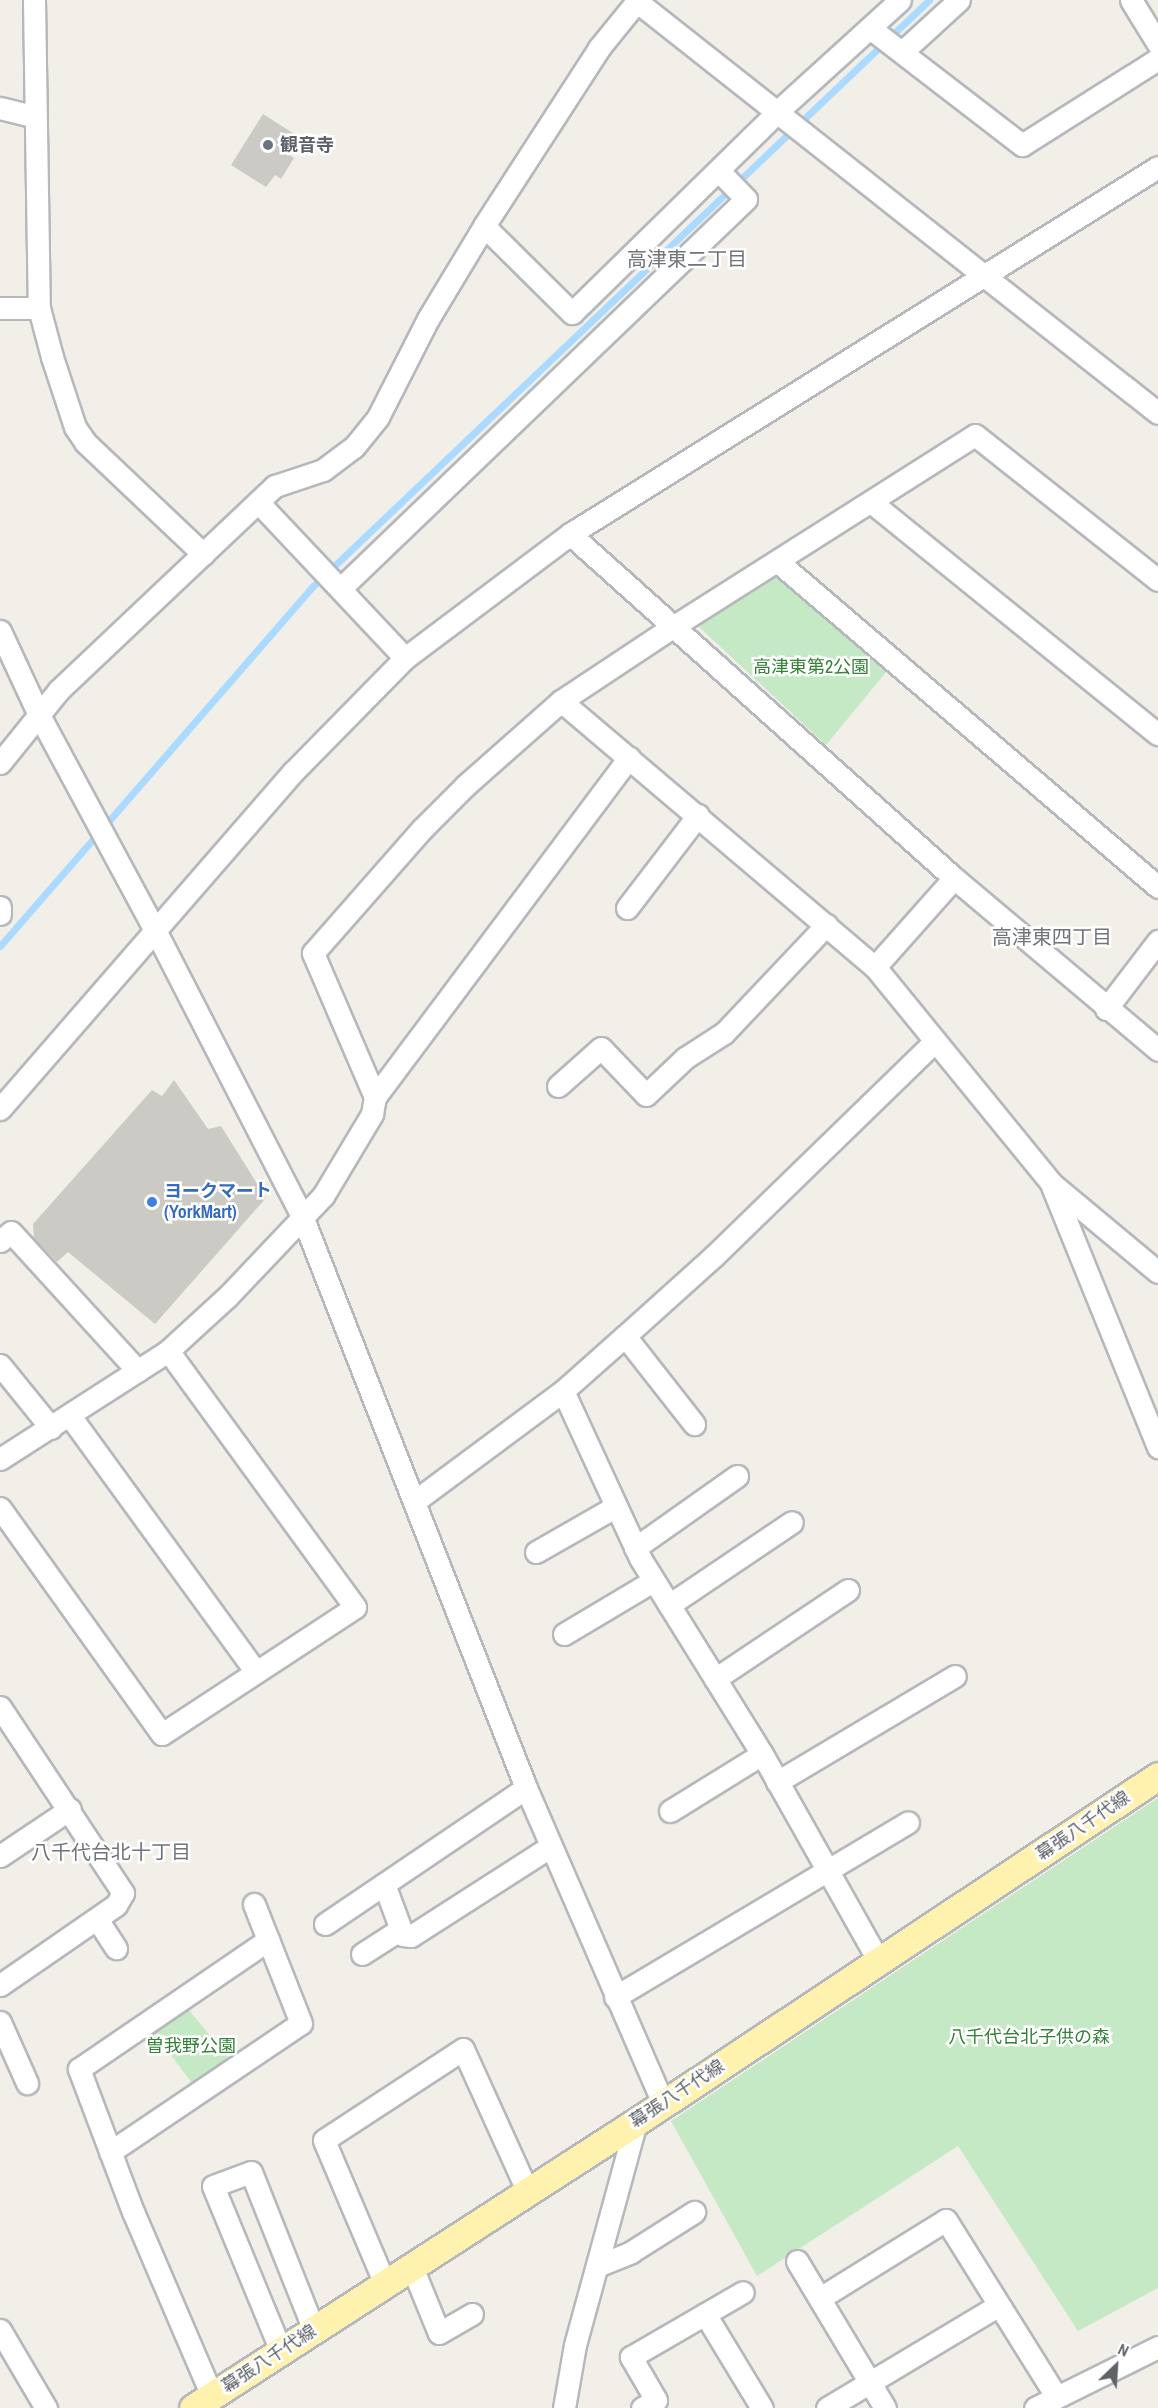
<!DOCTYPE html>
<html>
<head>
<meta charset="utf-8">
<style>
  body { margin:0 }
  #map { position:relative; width:1158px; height:2408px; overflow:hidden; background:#f1efe8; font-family:"Archivo Narrow","Noto Sans JP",sans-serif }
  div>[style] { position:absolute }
  .green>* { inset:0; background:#c5e8c5 }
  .stream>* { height:7px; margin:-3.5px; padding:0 3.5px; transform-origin:3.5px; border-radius:3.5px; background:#aadaff }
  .building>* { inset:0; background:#cccac5 }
  .roads { filter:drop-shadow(2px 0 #b5b8bc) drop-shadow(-2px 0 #b5b8bc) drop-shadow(0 2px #b5b8bc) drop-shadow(0 -2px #b5b8bc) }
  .minor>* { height:21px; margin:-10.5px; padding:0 10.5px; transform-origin:10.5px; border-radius:10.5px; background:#fff }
  .major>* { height:27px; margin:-13.5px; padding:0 13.5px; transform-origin:13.5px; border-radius:13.5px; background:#fff2af }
  .dots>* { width:16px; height:16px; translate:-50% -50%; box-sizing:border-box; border:3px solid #fff; border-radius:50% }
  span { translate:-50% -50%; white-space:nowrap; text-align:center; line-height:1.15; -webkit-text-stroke:5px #fff; paint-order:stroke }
  .worship-label { font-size:18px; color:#5b616d; font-weight:700 }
  .left { translate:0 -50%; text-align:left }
  .park-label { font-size:18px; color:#348238 }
  .shop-label { font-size:18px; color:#366cbe; font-weight:700 }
  .street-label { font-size:18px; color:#5f6368 }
  .neighbourhood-label { font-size:20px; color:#70757a }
  .north { position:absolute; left:1086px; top:2336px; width:60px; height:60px; -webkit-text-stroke:4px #fff; paint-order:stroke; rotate:25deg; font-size:16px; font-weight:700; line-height:24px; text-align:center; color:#5f6368 }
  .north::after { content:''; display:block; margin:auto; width:21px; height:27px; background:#5f6368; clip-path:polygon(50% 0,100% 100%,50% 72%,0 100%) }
</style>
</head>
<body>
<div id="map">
  <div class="green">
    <div style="clip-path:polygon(776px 575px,887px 671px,826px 745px,697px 625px)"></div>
    <div style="clip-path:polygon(1158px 1798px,1158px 2288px,1078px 2331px,958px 2146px,757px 2276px,671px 2121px)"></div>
    <div style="clip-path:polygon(184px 2004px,230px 2060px,195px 2087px,151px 2029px)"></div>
  </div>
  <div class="stream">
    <div style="left:0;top:946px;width:476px;rotate:-49deg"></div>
    <div style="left:312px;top:587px;width:852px;rotate:-43.57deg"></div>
  </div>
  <div class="building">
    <div style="clip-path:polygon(263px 114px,299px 137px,288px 154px,294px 158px,281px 179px,275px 175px,266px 187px,231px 165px)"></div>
    <div style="clip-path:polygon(174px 1080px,208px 1129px,221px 1126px,266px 1198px,155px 1324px,68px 1252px,57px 1262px,34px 1238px,33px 1224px,152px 1090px,162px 1096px)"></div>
  </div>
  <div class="roads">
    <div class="minor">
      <div style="left:34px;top:0;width:308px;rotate:89.1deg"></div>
      <div style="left:39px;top:308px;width:51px;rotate:75.1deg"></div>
      <div style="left:52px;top:357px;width:74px;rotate:71.8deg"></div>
      <div style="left:75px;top:427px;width:18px;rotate:56deg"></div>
      <div style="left:85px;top:442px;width:163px;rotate:43.5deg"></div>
      <div style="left:635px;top:0;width:666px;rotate:38.3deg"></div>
      <div style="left:1131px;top:0;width:52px;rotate:58.5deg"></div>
      <div style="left:870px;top:28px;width:192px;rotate:37.6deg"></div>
      <div style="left:1022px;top:145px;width:161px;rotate:-32.3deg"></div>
      <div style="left:902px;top:52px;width:77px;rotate:-42.4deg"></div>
      <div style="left:0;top:108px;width:34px;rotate:14deg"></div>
      <div style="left:484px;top:226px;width:124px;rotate:44.7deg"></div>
      <div style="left:572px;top:313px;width:287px;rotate:-44.4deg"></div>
      <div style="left:777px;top:112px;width:166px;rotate:-42.3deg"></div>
      <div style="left:0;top:308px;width:39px"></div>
      <div style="left:258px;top:502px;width:214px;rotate:46.7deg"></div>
      <div style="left:871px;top:502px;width:369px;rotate:39deg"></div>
      <div style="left:570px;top:534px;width:516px;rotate:41.86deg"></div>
      <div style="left:954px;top:878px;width:267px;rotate:40.1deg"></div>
      <div style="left:778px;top:562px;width:500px;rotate:40.54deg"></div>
      <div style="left:342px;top:587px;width:560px;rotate:-43.84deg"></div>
      <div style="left:746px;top:199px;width:40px;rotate:-134deg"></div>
      <div style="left:0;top:631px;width:93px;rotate:65.1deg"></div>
      <div style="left:39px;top:715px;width:244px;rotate:61.7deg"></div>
      <div style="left:155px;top:930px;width:322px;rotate:62.8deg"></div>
      <div style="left:302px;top:1216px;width:614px;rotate:68.61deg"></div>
      <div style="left:526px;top:1788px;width:344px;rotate:66.5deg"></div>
      <div style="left:561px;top:701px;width:412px;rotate:40.3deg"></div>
      <div style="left:875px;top:967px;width:279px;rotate:50.8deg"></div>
      <div style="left:1051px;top:1183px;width:139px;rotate:39.8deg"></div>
      <div style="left:0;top:763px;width:94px;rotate:-51.1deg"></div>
      <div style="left:59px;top:690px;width:297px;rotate:-43.4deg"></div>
      <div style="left:275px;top:486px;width:51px;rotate:-18.4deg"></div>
      <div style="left:323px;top:470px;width:39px;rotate:-37deg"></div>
      <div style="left:354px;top:447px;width:38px;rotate:-51deg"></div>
      <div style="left:378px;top:417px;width:110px;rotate:-63deg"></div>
      <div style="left:428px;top:319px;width:109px;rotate:-58.9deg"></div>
      <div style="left:484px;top:226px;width:212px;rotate:-57.1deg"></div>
      <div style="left:599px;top:48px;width:62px;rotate:-50.9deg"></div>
      <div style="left:0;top:907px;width:7px;rotate:90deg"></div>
      <div style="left:627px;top:908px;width:117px;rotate:-52.6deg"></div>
      <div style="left:875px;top:967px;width:119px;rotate:-48.4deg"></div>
      <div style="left:1106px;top:1009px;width:86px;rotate:-52.6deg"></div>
      <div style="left:558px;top:1086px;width:57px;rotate:-41.5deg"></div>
      <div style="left:601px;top:1048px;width:65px;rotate:46.2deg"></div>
      <div style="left:646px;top:1095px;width:54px;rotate:-43.5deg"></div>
      <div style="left:685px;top:1058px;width:46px;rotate:-32.7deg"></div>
      <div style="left:724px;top:1033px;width:149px;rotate:-46.6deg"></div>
      <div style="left:375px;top:1097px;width:157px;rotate:-113.3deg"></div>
      <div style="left:313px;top:953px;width:165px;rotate:-48.7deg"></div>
      <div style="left:422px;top:829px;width:62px;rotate:-45deg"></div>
      <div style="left:466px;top:785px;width:127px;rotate:-41.5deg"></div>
      <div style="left:561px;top:701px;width:136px;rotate:-33.6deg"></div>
      <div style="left:674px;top:626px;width:356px;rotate:-32.4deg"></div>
      <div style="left:975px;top:435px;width:233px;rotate:38.4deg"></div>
      <div style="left:0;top:1109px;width:447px;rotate:-49deg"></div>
      <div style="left:293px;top:772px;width:160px;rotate:-45.5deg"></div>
      <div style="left:405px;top:658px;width:206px;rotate:-36.9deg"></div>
      <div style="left:570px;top:534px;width:693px;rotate:-31.97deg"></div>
      <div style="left:1052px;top:1186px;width:282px;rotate:67.9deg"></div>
      <div style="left:0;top:1241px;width:14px;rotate:-39deg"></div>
      <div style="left:11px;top:1232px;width:188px;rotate:47.6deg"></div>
      <div style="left:625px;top:1336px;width:112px;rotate:51.9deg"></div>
      <div style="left:0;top:1365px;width:81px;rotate:51deg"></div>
      <div style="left:563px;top:1391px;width:184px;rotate:65.2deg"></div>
      <div style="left:640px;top:1558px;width:231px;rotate:58.1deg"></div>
      <div style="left:762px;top:1754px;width:239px;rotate:60.6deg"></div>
      <div style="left:70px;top:1416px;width:316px;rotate:54deg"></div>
      <div style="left:0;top:1459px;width:200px;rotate:-32.7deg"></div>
      <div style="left:168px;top:1351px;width:80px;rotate:-42.5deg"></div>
      <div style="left:227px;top:1297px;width:139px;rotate:-46.5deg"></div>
      <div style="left:323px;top:1196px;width:96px;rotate:-59.1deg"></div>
      <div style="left:372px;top:1114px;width:17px;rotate:-80deg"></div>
      <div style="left:375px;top:1097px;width:424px;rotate:-53.2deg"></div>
      <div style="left:415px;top:1501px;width:184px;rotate:-36.6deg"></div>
      <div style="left:563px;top:1391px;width:83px;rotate:-41.6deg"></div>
      <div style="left:625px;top:1336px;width:120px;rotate:-42deg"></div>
      <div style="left:714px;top:1256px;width:308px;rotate:-44.2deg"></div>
      <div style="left:0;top:1508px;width:278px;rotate:54.4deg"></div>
      <div style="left:162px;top:1734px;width:231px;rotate:-33.3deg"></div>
      <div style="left:355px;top:1607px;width:317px;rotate:-126.1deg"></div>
      <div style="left:635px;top:1548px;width:125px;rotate:-35.2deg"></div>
      <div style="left:536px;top:1552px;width:91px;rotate:-29.7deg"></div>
      <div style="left:669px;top:1605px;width:148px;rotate:-34deg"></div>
      <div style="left:564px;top:1634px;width:104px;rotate:-30.8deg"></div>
      <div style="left:715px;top:1679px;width:160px;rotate:-33.8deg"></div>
      <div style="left:0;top:1707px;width:223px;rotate:56.5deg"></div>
      <div style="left:123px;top:1893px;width:14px;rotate:120deg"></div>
      <div style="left:116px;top:1905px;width:141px;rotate:145.4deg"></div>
      <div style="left:777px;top:1782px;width:207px;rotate:-30.8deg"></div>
      <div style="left:670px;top:1811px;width:108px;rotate:-31.8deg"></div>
      <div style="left:0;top:1856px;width:84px;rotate:-33.9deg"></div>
      <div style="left:384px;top:1884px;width:54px;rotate:69.6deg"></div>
      <div style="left:403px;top:1935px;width:8px;rotate:7deg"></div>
      <div style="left:411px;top:1936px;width:166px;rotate:-32.7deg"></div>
      <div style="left:97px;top:1919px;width:35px;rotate:57deg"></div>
      <div style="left:325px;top:1924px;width:243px;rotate:-34.1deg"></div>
      <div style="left:362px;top:1954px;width:46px;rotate:-32.7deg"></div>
      <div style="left:615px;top:1997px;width:341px;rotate:-30.8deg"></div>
      <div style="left:0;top:2022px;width:67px;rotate:66.1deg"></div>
      <div style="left:110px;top:2152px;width:230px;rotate:-34deg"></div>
      <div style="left:301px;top:2023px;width:128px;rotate:-111.6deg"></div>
      <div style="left:797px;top:2261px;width:171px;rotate:59.1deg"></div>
      <div style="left:597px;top:2266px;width:37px;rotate:-22deg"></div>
      <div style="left:631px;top:2252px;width:75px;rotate:-32.4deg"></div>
      <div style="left:412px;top:2267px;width:71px;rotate:67.8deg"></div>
      <div style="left:439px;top:2333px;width:38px;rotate:-30deg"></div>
      <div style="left:385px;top:2284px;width:156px;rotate:-113deg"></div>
      <div style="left:324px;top:2140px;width:166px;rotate:-33.2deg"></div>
      <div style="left:463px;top:2049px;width:157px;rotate:65.6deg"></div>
      <div style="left:820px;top:2298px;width:148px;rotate:-31.8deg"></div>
      <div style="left:946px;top:2220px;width:208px;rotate:58deg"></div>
      <div style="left:705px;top:2314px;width:110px;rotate:58.8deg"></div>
      <div style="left:0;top:2330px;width:91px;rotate:59.5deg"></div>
      <div style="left:281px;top:2351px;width:178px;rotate:-112.4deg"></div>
      <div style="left:213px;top:2186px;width:40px;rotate:-20.2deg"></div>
      <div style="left:251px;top:2172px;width:170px;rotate:68.3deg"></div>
      <div style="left:212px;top:2396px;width:200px;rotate:-113.2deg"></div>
      <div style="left:133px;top:2212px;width:153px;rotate:-110.7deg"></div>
      <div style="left:79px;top:2069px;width:229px;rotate:-34.3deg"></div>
      <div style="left:564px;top:2408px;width:64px;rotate:-80.1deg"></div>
      <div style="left:575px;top:2345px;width:231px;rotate:-74.7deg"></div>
      <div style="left:642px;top:2408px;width:16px;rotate:-30deg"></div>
      <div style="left:656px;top:2400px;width:50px;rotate:-120.2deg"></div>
      <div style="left:631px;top:2357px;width:129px;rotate:-30.1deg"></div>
      <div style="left:827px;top:2408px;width:200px;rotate:-30.9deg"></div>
      <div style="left:1035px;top:2408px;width:137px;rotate:-26.4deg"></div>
    </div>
    <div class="major">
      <div style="left:193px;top:2408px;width:527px;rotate:-32.85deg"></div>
      <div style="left:636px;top:2122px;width:626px;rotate:-33.54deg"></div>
    </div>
  </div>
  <div class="dots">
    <div style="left:268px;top:145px;background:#6b7280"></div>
    <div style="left:152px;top:1202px;background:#3f7fe0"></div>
  </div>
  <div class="worship-label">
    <span class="left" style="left:280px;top:145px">観音寺</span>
  </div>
  <div class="park-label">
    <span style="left:811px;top:667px">高津東第2公園</span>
    <span style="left:1029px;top:2037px">八千代台北子供の森</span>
    <span style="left:191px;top:2046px">曽我野公園</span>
  </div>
  <div class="shop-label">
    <span class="left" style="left:164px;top:1202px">ヨークマート<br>(YorkMart)</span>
  </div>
  <div class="street-label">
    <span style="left:1083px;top:1826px;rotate:-34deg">幕張八千代線</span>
    <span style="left:677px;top:2094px;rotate:-33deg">幕張八千代線</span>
    <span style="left:269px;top:2359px;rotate:-33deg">幕張八千代線</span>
  </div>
  <div class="neighbourhood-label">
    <span style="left:687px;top:258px">高津東二丁目</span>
    <span style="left:1052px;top:936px">高津東四丁目</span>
    <span style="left:111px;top:1851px">八千代台北十丁目</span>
  </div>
  <div class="north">N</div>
</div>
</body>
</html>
